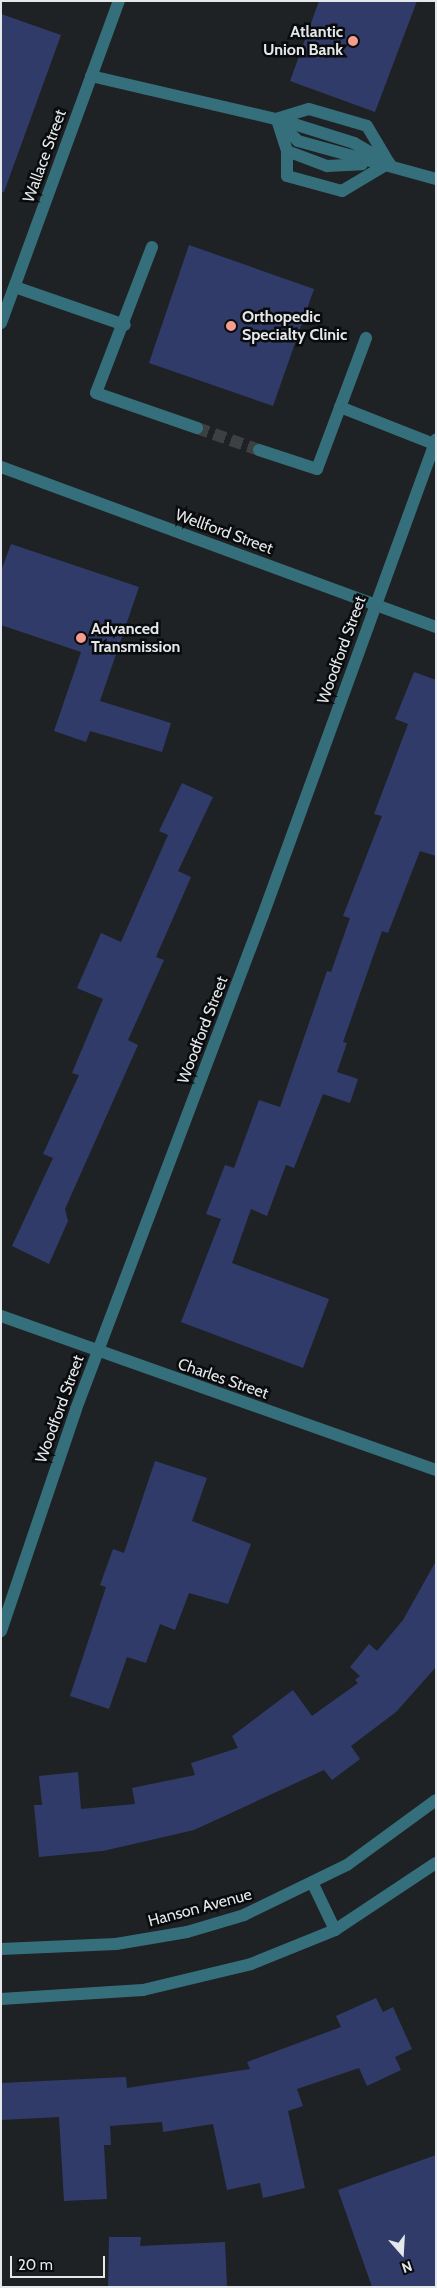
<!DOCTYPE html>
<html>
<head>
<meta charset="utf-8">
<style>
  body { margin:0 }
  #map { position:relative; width:437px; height:2288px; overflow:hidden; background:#1e2225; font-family:Cabin,sans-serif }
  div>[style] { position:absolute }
  .building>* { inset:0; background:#313b69 }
  .minor-tunnel>* { height:12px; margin-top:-6px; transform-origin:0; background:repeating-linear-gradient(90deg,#3c4043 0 12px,transparent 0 18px) }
  .minor>* { height:12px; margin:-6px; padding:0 6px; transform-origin:6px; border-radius:6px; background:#366f7c }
  .dots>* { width:14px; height:14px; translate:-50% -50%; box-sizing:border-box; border:2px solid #0a0b0d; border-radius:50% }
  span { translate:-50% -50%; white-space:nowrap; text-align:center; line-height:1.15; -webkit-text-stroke:5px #0a0b0d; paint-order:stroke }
  .poi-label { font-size:16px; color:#e5e8ea; font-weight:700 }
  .right { translate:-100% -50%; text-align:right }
  .left { translate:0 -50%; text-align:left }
  .street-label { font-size:16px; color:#e5e8ea }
  .frame { position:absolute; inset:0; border:2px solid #e5e8ea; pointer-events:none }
  .north { position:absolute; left:377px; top:2228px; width:50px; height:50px; -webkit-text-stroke:4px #0a0b0d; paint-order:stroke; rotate:161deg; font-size:14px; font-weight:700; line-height:20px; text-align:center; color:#e5e8ea }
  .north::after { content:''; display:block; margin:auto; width:18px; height:22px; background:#e5e8ea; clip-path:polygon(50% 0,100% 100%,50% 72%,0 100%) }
  .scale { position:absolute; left:10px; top:2256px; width:95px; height:22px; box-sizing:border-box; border:2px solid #e5e8ea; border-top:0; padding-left:6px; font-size:15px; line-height:18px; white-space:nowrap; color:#e5e8ea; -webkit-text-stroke:4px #0a0b0d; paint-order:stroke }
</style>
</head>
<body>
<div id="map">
  <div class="building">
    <div style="clip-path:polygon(319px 1px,417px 1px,375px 112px,290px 81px)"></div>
    <div style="clip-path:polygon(1px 14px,61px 35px,4px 192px,1px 192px)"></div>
    <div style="clip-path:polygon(189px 245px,314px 289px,273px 406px,149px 363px)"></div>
    <div style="clip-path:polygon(11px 544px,139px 587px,100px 701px,171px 723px,162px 752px,90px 731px,86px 742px,54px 731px,81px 652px,1px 625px,1px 571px)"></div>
    <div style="clip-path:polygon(414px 672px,436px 680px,436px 856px,420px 851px,388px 933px,382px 931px,343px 1042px,347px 1043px,337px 1072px,358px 1079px,350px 1103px,323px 1094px,294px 1168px,286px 1165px,267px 1216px,251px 1209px,232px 1263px,329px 1299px,303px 1368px,181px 1322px,221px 1219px,206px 1214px,225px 1165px,234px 1168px,259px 1100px,280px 1107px,327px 971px,331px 972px,350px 918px,343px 916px,382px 816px,374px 814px,408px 724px,395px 719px)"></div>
    <div style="clip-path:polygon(182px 783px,213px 797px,178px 871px,191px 877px,156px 957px,164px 960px,128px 1040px,138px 1045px,65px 1209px,68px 1221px,49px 1264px,12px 1246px,53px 1158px,43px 1154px,79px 1075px,72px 1073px,103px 999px,77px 988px,101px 933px,121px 942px,168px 835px,159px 831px)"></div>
    <div style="clip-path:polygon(155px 1461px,207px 1478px,192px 1521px,251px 1544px,228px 1604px,189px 1593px,175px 1630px,160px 1624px,146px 1663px,127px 1657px,109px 1709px,70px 1696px,106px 1587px,100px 1585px,113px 1549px,124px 1553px)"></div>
    <div style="clip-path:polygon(436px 1561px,436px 1667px,396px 1712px,351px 1746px,360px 1759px,332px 1780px,324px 1770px,194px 1830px,103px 1851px,39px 1857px,34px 1805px,42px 1805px,39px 1776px,78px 1772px,81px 1809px,135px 1804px,132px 1788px,195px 1775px,191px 1763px,238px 1748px,232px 1736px,293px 1690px,312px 1716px,358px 1683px,355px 1680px,360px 1676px,350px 1667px,369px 1644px,377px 1651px,403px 1620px)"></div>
    <div style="clip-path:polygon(376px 1998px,383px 2012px,393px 2007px,412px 2049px,395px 2057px,401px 2070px,367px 2086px,359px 2068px,297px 2089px,303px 2106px,288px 2111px,305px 2188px,263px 2198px,260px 2183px,227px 2190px,213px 2124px,163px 2132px,162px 2122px,110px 2126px,111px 2145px,104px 2145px,107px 2199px,64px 2201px,59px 2117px,1px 2120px,1px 2083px,126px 2077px,127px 2088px,250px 2069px,247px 2062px,341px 2027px,336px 2016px)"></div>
    <div style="clip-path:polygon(436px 2155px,436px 2287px,372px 2287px,338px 2190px)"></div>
    <div style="clip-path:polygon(109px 2237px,141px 2237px,140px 2246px,225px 2242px,227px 2287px,108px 2287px)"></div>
  </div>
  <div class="minor-tunnel">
    <div style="left:197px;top:428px;width:66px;rotate:19.5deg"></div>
  </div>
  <div class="minor">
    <div style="left:91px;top:76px;width:190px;rotate:13.1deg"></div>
    <div style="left:276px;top:119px;width:34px;rotate:-17deg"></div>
    <div style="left:309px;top:109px;width:60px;rotate:16.3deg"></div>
    <div style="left:367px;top:126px;width:43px;rotate:59.3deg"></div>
    <div style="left:276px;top:119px;width:31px;rotate:45deg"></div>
    <div style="left:298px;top:141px;width:143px;rotate:15.4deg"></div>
    <div style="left:278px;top:119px;width:80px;rotate:17.5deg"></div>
    <div style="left:354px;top:143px;width:30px;rotate:30deg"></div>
    <div style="left:278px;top:123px;width:29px;rotate:72deg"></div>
    <div style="left:287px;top:151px;width:43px;rotate:20.6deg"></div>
    <div style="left:327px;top:166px;width:35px;rotate:-3deg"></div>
    <div style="left:287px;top:151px;width:25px;rotate:90deg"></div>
    <div style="left:287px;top:176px;width:57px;rotate:15.3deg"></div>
    <div style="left:342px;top:191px;width:55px;rotate:-30.8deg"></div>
    <div style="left:152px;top:247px;width:156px;rotate:111deg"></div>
    <div style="left:96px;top:393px;width:107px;rotate:19.1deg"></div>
    <div style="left:15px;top:287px;width:116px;rotate:19.1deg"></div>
    <div style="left:1px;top:323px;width:343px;rotate:-69.9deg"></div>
    <div style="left:340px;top:407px;width:101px;rotate:21.5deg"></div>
    <div style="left:259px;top:450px;width:61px;rotate:18.1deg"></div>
    <div style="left:317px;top:469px;width:140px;rotate:-69.5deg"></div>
    <div style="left:1px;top:467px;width:463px;rotate:20.2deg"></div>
    <div style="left:1px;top:1316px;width:461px;rotate:19.5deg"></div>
    <div style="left:1px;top:1631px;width:234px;rotate:-71.3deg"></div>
    <div style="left:76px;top:1409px;width:528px;rotate:-69.27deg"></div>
    <div style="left:263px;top:915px;width:506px;rotate:-69.99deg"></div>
    <div style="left:313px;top:1884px;width:51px;rotate:64.4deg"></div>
    <div style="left:1px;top:1949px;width:115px;rotate:-2.5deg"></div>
    <div style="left:116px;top:1944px;width:72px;rotate:-9.6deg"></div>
    <div style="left:187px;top:1932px;width:59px;rotate:-16.6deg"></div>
    <div style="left:244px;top:1915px;width:114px;rotate:-25.9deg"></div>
    <div style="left:347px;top:1865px;width:110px;rotate:-36.1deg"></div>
    <div style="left:1px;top:1999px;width:142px;rotate:-3.6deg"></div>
    <div style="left:143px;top:1990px;width:111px;rotate:-13.5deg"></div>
    <div style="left:251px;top:1964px;width:91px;rotate:-22deg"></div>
    <div style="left:335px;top:1930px;width:121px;rotate:-33.6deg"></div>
  </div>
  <div class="dots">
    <div style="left:353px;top:41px;background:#f59d8e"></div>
    <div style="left:231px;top:326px;background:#f59d8e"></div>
    <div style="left:81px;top:638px;background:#f59d8e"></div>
  </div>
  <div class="poi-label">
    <span class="right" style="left:343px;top:41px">Atlantic<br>Union Bank</span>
    <span class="left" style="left:242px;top:326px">Orthopedic<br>Specialty Clinic</span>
    <span class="left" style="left:91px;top:638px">Advanced<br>Transmission</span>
  </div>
  <div class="street-label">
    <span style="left:45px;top:156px;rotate:-70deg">Wallace Street</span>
    <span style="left:224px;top:532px;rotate:20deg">Wellford Street</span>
    <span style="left:342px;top:650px;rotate:-70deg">Woodford Street</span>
    <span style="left:203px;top:1030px;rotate:-69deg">Woodford Street</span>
    <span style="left:223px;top:1379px;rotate:19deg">Charles Street</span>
    <span style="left:60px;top:1409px;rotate:-70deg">Woodford Street</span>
    <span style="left:200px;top:1908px;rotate:-15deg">Hanson Avenue</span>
  </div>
  <div class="frame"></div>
  <div class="north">N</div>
  <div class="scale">20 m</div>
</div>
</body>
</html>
